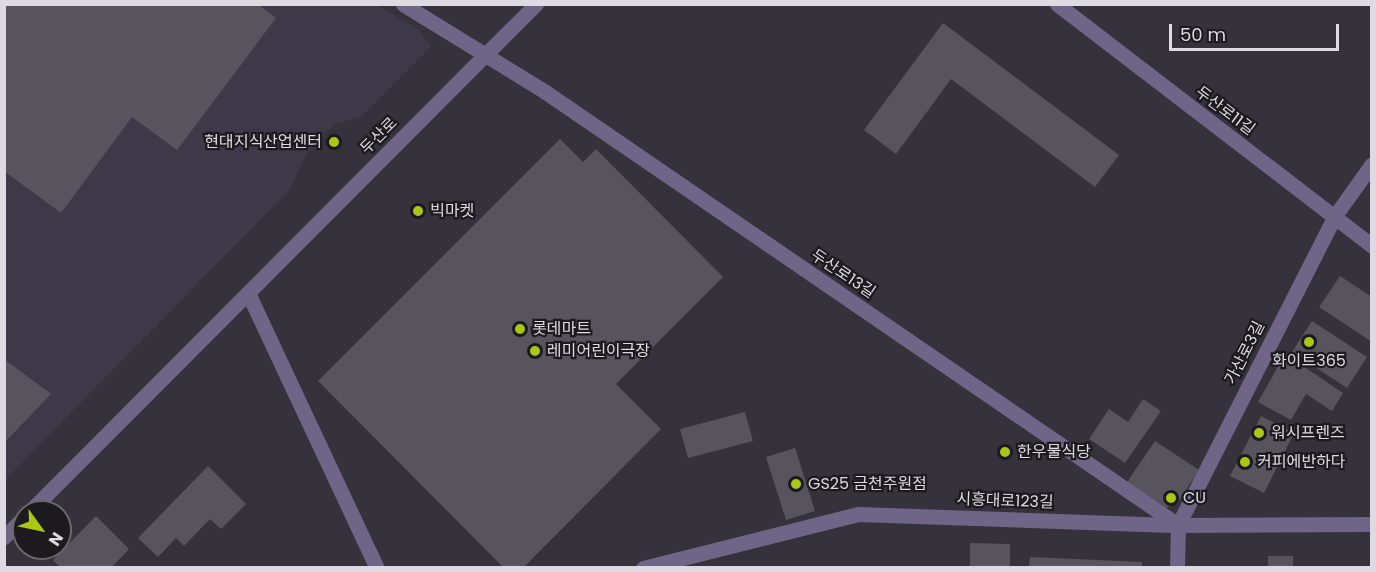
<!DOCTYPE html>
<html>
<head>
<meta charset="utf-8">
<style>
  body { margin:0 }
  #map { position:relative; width:1376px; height:572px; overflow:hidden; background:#35323b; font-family:Poppins,"Noto Sans KR",sans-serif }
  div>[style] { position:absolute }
  .built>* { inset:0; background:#3e3948 }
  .building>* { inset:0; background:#57545e }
  .minor>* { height:15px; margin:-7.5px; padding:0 7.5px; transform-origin:7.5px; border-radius:7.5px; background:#6f6586 }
  .tertiary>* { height:15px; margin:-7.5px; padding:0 7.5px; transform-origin:7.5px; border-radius:7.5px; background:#6f6586 }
  .dots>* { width:16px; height:16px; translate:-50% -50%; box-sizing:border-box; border:3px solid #1c1a1f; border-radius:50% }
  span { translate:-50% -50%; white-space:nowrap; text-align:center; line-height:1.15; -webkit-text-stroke:4.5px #1c1a1f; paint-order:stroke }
  .street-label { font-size:16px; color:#dddbe1 }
  .poi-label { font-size:16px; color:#dddbe1 }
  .right { translate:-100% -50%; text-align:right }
  .left { translate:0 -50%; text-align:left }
  .frame { position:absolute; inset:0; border:6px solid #dddbe1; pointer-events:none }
  .north { position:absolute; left:12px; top:500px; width:60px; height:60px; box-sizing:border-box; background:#1c1a1f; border:2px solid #69676d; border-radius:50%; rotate:123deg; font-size:16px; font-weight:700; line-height:24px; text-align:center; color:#dddbe1 }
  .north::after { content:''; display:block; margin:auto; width:21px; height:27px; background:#abc614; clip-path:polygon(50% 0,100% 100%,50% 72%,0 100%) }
  .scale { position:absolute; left:1169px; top:24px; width:170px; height:27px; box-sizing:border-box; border:3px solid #dddbe1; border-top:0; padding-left:8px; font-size:18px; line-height:21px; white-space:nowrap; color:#dddbe1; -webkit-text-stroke:4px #1c1a1f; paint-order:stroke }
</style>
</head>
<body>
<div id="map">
  <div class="built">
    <div style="clip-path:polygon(5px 5px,377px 5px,419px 30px,431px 46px,361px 117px,334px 124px,307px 153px,290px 189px,5px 480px)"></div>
  </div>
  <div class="building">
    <div style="clip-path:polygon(4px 4px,258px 4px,276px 18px,177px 150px,132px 117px,61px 213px,4px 171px)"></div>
    <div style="clip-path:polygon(943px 23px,1119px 155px,1095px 187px,951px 79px,896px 154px,864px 130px)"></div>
    <div style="clip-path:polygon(560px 139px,583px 162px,596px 149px,723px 277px,616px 384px,661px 429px,523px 568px,504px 568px,318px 381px)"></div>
    <div style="clip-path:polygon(1340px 276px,1372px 297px,1372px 342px,1319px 307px)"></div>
    <div style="clip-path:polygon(1312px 321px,1367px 357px,1347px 388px,1292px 352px)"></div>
    <div style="clip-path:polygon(1285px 354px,1343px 393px,1332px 411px,1306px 394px,1291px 420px,1258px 402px)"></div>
    <div style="clip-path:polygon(4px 359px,51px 394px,4px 443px)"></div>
    <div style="clip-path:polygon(1143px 399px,1161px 411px,1125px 463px,1089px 439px,1109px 409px,1128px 422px)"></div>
    <div style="clip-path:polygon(745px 412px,753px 441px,688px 458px,680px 429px)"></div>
    <div style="clip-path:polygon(1261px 416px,1294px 433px,1264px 493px,1230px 476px)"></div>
    <div style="clip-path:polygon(1155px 441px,1199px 470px,1178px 502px,1166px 508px,1127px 482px)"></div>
    <div style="clip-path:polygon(795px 448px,815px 511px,786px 520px,766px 457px)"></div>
    <div style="clip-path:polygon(208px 466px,246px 504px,221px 529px,210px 519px,184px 546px,176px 538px,158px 557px,138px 538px)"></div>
    <div style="clip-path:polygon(96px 516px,129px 549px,111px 568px,61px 568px,53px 560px)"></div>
    <div style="clip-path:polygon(970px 543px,1010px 544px,1010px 568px,970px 568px)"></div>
    <div style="clip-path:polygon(1268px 556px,1293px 556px,1293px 568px,1268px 568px)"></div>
    <div style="clip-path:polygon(1030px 557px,1142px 562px,1142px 568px,1029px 568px)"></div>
  </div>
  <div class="minor">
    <div style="left:403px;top:4px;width:166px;rotate:31.7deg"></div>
    <div style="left:544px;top:91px;width:768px;rotate:34.39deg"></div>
    <div style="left:1057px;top:4px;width:397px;rotate:37.5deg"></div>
    <div style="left:248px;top:293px;width:304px;rotate:64.9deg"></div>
    <div style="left:643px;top:568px;width:222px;rotate:-14.1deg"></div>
    <div style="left:858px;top:514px;width:320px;rotate:2deg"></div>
    <div style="left:1178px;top:525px;width:194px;rotate:-0.3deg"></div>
    <div style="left:1177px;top:568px;width:43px;rotate:-88.7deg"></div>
    <div style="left:1178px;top:525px;width:345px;rotate:-63.1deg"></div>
    <div style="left:1334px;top:217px;width:65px;rotate:-54.4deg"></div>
  </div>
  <div class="tertiary">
    <div style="left:29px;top:512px;width:718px;rotate:-45.06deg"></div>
    <div style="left:4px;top:537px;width:28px;rotate:-45deg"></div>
  </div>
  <div class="dots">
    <div style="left:334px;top:142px;background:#abc614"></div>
    <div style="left:418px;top:211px;background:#abc614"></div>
    <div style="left:520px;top:329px;background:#abc614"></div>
    <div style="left:1309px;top:342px;background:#abc614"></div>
    <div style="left:535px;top:351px;background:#abc614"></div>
    <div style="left:1259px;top:433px;background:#abc614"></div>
    <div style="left:1005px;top:452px;background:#abc614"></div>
    <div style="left:1245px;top:462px;background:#abc614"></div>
    <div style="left:796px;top:484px;background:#abc614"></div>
    <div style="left:1171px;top:498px;background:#abc614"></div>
  </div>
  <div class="street-label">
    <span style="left:1225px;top:111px;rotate:37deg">두산로11길</span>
    <span style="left:379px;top:136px;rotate:-45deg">두산로</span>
    <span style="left:843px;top:274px;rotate:34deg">두산로13길</span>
    <span style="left:1245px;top:353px;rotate:-63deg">가산로3길</span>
    <span style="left:1005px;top:501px;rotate:2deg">시흥대로123길</span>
  </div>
  <div class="poi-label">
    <span class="right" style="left:322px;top:142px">현대지식산업센터</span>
    <span class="left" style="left:430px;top:211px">빅마켓</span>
    <span class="left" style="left:532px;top:329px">롯데마트</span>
    <span class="left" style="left:547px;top:351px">레미어린이극장</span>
    <span style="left:1309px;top:361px">화이트365</span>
    <span class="left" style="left:1271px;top:433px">워시프렌즈</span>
    <span class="left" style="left:1017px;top:452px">한우물식당</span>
    <span class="left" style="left:1257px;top:462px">커피에반하다</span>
    <span class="left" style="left:808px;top:484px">GS25 금천주원점</span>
    <span class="left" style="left:1183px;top:498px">CU</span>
  </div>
  <div class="frame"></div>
  <div class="north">N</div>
  <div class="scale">50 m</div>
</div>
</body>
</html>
